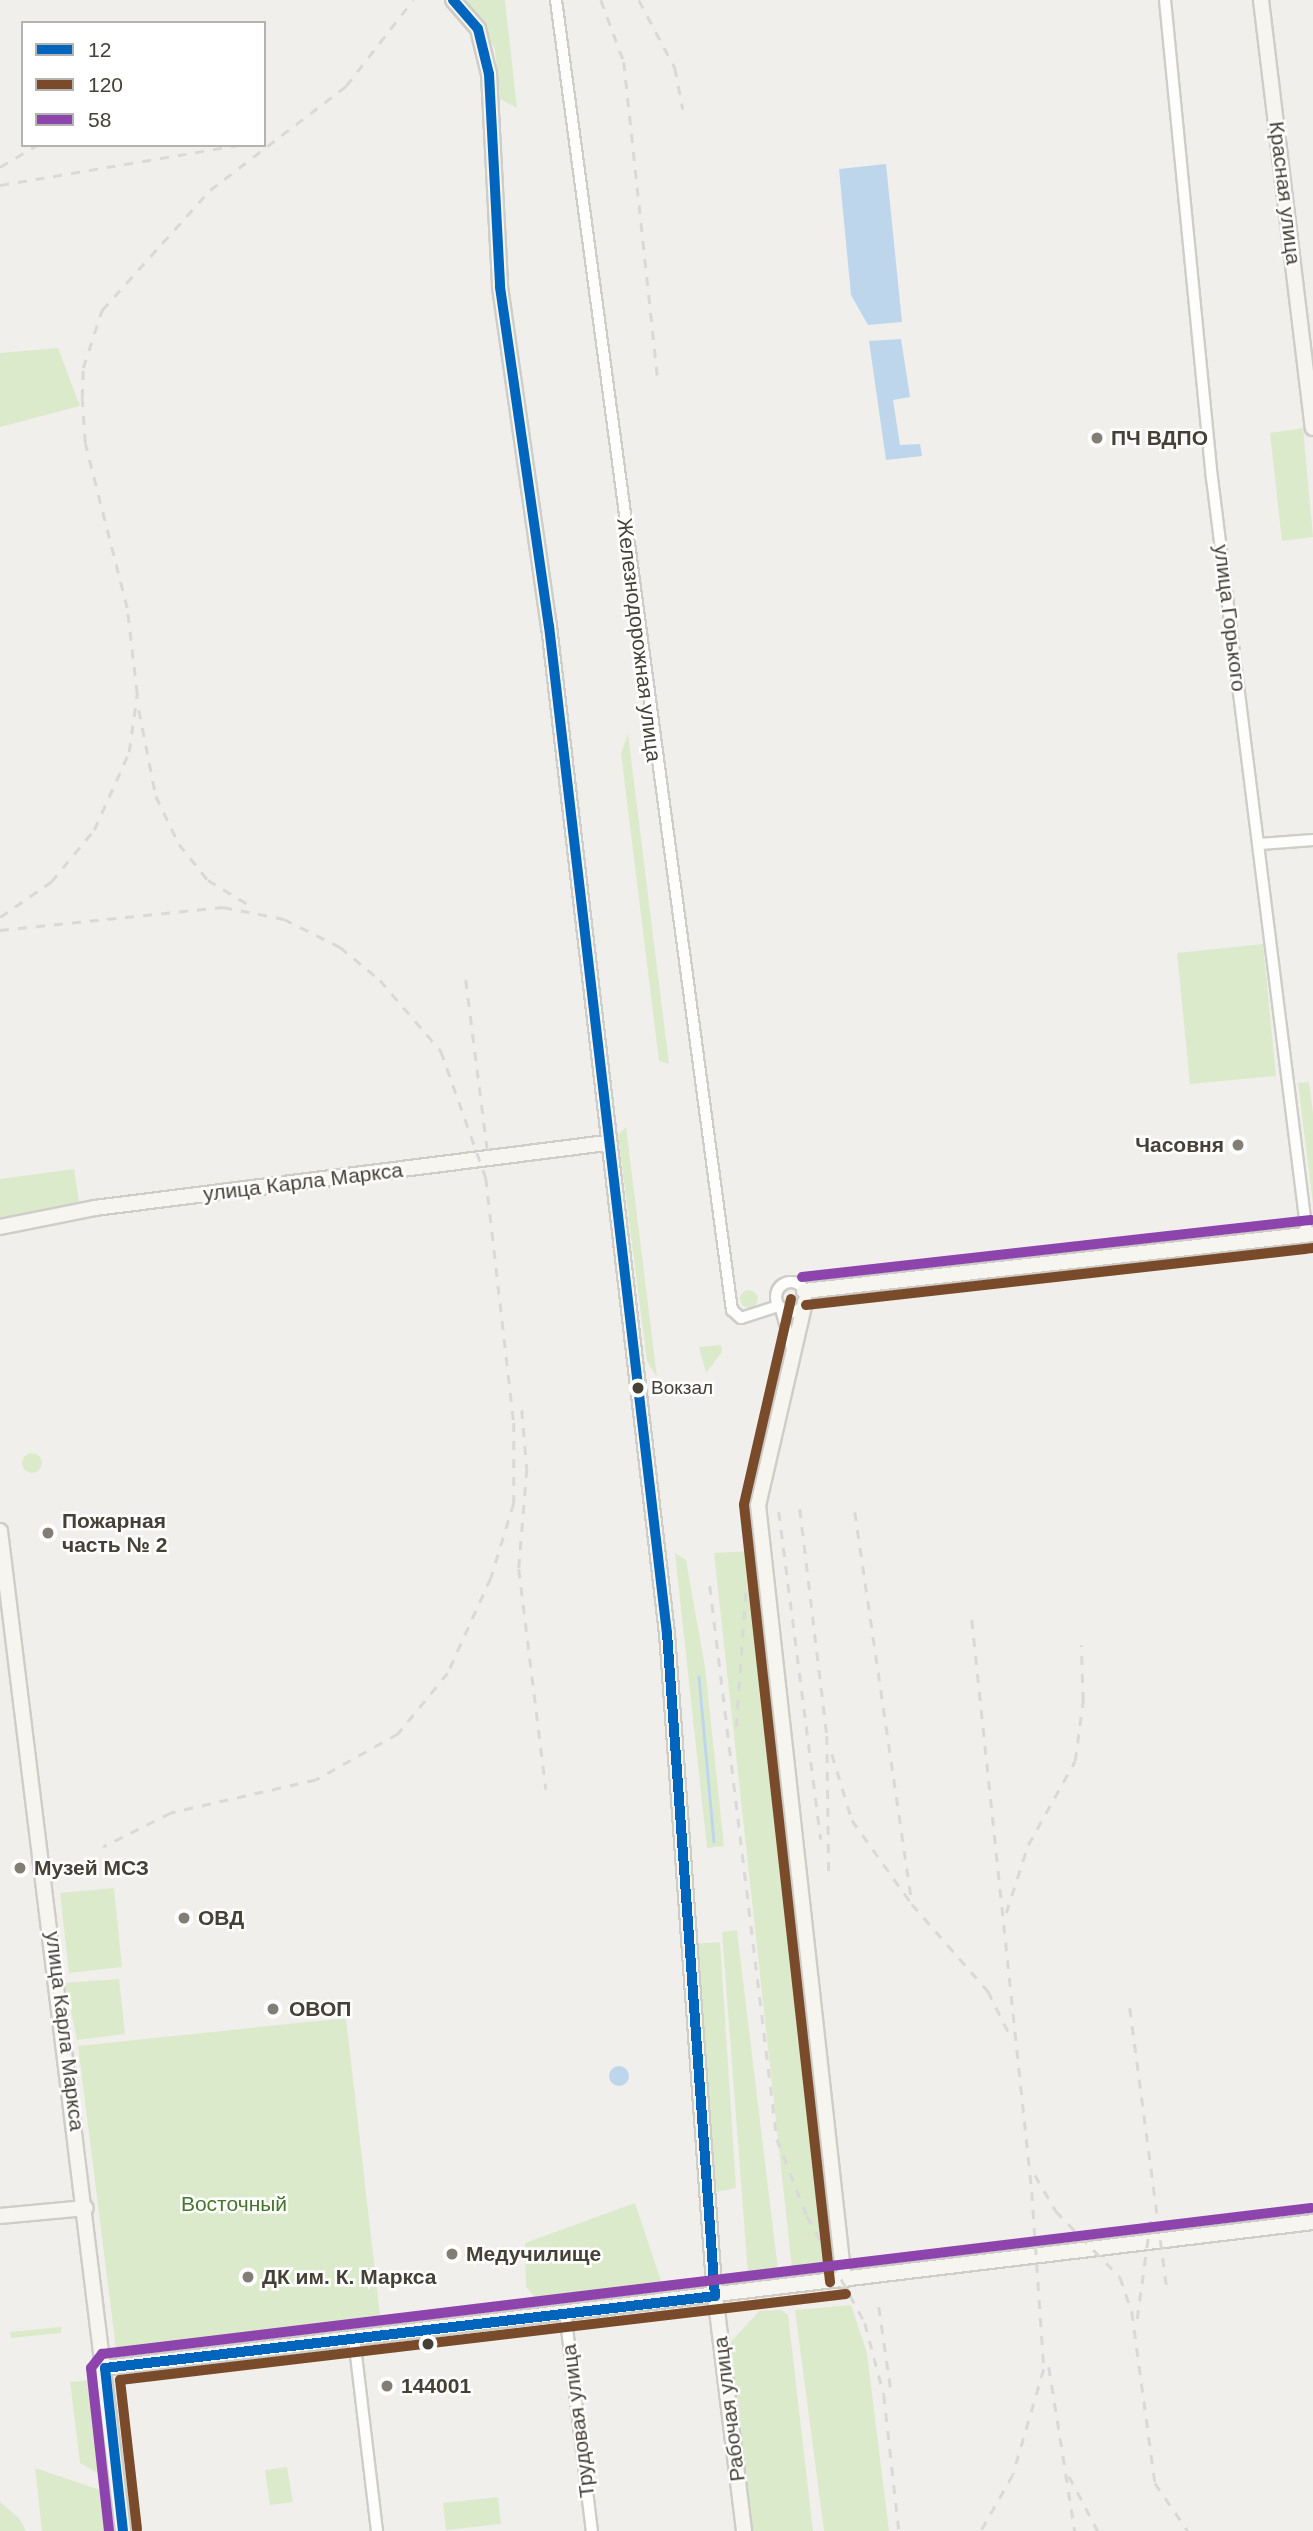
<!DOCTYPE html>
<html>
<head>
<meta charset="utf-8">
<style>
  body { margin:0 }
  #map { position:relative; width:1313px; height:2531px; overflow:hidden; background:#f0efeb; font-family:Arial,sans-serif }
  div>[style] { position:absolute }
  .green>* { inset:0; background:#dceacc }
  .round { border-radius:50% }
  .water>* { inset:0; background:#bdd6ec }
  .stream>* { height:2.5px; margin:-1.25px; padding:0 1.25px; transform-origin:1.25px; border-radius:1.25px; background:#bdd6ec }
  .roads { filter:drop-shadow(2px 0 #cecdc8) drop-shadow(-2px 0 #cecdc8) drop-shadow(0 2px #cecdc8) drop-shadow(0 -2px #cecdc8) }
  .street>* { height:10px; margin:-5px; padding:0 5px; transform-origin:5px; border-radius:5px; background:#fdfdfc }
  .street>.ring { margin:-5px; padding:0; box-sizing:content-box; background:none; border:10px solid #fdfdfc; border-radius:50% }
  .secondary>* { height:14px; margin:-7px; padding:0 7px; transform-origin:7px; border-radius:7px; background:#f6f5ef }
  .rail>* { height:2.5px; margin-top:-1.25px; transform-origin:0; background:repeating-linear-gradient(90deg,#d9d9d8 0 9px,transparent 0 18px) }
  .bus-1>* { height:10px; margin:-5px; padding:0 5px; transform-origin:5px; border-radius:5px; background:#0065bd }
  .bus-2>* { height:10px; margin:-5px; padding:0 5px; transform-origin:5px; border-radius:5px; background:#7a4b2a }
  .bus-3>* { height:10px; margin:-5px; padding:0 5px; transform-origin:5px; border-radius:5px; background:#8e44ad }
  .dots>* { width:19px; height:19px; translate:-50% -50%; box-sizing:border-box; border:4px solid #fff; border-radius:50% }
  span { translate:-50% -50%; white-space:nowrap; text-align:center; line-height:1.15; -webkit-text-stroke:5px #fff; paint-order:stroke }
  .bus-label { font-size:19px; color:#464137 }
  .left { translate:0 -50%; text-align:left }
  .street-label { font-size:21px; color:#464137 }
  .poi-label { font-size:21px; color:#464137; font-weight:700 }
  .right { translate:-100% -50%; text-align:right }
  .park-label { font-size:21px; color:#44762c }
  .legend { position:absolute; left:21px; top:21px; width:245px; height:126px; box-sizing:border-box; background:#fff; border:2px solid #b5b3af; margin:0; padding:9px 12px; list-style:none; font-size:21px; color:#464137 }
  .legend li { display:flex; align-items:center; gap:14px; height:35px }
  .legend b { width:35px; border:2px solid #b5b3af }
</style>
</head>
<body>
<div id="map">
  <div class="green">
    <div style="clip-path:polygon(467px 0,505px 0,517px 108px,500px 99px,495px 49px)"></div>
    <div style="clip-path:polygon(58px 348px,80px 406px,0 427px,0 353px)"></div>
    <div style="clip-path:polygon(1303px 428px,1313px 537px,1282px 541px,1270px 433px)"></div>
    <div style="clip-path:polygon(628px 734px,669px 1064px,659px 1061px,621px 753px)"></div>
    <div style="clip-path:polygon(1263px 944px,1276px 1076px,1190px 1084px,1177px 953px)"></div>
    <div style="clip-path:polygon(1309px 1082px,1313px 1113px,1313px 1204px,1298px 1083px)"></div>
    <div style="clip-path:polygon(626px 1127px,657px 1377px,647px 1361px,618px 1135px)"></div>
    <div style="clip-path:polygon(74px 1169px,80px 1208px,0 1221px,0 1179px)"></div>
    <div class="round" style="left:740px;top:1290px;width:18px;height:18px"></div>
    <div style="clip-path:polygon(721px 1345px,722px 1352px,706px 1373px,699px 1347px)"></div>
    <div class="round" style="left:22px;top:1453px;width:20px;height:20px"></div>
    <div style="clip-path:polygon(750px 1551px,835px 2265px,792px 2268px,714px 1553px)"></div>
    <div style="clip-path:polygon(675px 1553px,686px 1560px,705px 1667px,724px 1846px,707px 1848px)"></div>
    <div style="clip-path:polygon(114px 1888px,122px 1967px,69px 1973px,60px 1893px)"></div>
    <div style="clip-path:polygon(737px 1930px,778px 2270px,748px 2274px,722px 1932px)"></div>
    <div style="clip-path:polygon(720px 1942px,736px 2188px,716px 2192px,693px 1944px)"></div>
    <div style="clip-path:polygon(119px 1979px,125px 2034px,77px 2040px,65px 1983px)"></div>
    <div style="clip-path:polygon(346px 2018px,381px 2324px,117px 2357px,78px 2046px)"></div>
    <div style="clip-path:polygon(635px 2203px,662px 2284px,538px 2301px,526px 2287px,525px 2243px)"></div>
    <div style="clip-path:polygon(851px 2305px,867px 2353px,889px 2531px,824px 2531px,795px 2310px)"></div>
    <div style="clip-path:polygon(781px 2310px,788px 2315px,813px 2531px,753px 2531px,729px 2344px,759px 2311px)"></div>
    <div style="clip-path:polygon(61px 2327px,61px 2333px,11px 2338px,10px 2332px)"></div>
    <div style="clip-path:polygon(93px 2380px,105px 2477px,80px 2463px,70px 2382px)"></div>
    <div style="clip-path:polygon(287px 2467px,293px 2502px,270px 2505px,265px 2470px)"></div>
    <div style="clip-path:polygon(35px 2468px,106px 2492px,111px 2531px,42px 2531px)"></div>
    <div style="clip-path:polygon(498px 2497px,501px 2524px,446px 2530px,443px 2503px)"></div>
    <div style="clip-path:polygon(0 2502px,19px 2518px,26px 2531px,0 2531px)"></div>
  </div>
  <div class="water">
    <div style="clip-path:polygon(886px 164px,902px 322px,868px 325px,851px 295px,839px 169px)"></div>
    <div style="clip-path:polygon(901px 339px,910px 397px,893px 400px,900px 445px,920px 444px,922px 456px,886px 460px,869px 341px)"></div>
    <div class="round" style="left:609px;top:2066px;width:20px;height:20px"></div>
  </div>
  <div class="stream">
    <div style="left:699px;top:1677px;width:165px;rotate:84.8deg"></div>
  </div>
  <div class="roads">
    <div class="street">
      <div style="left:556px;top:0;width:1322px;rotate:82.35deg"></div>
      <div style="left:732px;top:1310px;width:12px;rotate:42deg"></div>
      <div style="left:741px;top:1318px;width:40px;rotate:-18deg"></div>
      <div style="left:1165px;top:0;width:480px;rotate:84.4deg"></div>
      <div style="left:1212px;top:478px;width:762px;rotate:82.84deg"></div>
      <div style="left:1260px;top:844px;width:53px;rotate:-4.3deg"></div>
      <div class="ring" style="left:776px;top:1282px;width:20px;height:20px"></div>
      <div style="left:781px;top:1309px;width:41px;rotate:74.6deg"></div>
      <div style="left:565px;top:2312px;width:221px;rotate:83deg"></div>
      <div style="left:354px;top:2338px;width:194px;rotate:83.2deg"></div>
    </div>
    <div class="secondary">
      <div style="left:453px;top:0;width:38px;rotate:49deg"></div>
      <div style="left:478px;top:29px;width:46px;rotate:76.3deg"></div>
      <div style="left:489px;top:74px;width:213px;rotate:87deg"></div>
      <div style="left:500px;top:287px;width:343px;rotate:81.8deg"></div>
      <div style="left:549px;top:626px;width:1014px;rotate:83.32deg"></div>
      <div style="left:667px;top:1633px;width:655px;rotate:85.88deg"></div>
      <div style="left:714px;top:2286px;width:247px;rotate:83deg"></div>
      <div style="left:1261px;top:0;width:431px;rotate:83.1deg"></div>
      <div style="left:0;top:1227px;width:97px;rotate:-11.3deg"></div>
      <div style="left:95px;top:1208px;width:516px;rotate:-7.24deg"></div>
      <div style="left:804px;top:1291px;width:512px;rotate:-6.39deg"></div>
      <div style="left:805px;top:1302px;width:208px;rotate:103deg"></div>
      <div style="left:758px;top:1505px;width:780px;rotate:83.67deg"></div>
      <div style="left:0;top:1531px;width:1008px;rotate:82.99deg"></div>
      <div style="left:0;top:2216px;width:86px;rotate:-5.3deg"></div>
      <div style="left:105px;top:2368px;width:1217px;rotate:-6.89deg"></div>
    </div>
  </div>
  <div class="rail">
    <div style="left:601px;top:0;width:66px;rotate:69.6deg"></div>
    <div style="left:624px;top:62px;width:318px;rotate:83.9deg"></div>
    <div style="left:639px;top:0;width:77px;rotate:62.1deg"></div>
    <div style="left:675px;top:68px;width:42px;rotate:79deg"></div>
    <div style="left:0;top:167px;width:43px;rotate:-30.7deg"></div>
    <div style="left:0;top:185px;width:243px;rotate:-9.5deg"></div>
    <div style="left:139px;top:710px;width:88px;rotate:78.8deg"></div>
    <div style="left:156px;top:796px;width:53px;rotate:64.4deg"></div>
    <div style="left:179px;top:844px;width:46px;rotate:51.1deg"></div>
    <div style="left:208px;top:880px;width:50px;rotate:31.2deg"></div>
    <div style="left:0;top:917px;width:62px;rotate:-34.5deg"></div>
    <div style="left:51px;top:882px;width:67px;rotate:-50.4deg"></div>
    <div style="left:94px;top:830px;width:85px;rotate:-65.8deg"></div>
    <div style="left:129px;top:752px;width:59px;rotate:-82.1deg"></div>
    <div style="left:137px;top:694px;width:87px;rotate:-96.6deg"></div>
    <div style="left:127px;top:608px;width:170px;rotate:-104.3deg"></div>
    <div style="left:85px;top:443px;width:45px;rotate:-93.8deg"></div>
    <div style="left:82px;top:398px;width:30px;rotate:-88deg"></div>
    <div style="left:83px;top:368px;width:61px;rotate:-71.9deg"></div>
    <div style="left:102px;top:310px;width:161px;rotate:-48deg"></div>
    <div style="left:210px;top:190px;width:171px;rotate:-37.4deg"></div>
    <div style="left:346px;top:86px;width:109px;rotate:-52.1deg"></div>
    <div style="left:0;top:930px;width:224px;rotate:-5.9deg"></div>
    <div style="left:223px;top:907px;width:62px;rotate:11.1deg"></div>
    <div style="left:284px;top:919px;width:63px;rotate:26.6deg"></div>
    <div style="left:340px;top:947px;width:52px;rotate:39.5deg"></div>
    <div style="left:380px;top:980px;width:94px;rotate:49.3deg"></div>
    <div style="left:441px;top:1051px;width:135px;rotate:70.5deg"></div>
    <div style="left:486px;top:1178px;width:247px;rotate:83.5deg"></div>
    <div style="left:514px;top:1423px;width:80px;rotate:90deg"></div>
    <div style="left:514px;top:1503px;width:78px;rotate:107deg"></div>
    <div style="left:491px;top:1578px;width:104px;rotate:114.4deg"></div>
    <div style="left:448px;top:1673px;width:79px;rotate:129.3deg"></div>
    <div style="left:398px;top:1734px;width:94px;rotate:150.7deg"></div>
    <div style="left:316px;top:1780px;width:149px;rotate:167.2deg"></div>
    <div style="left:171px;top:1813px;width:76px;rotate:153.4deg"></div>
    <div style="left:466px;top:980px;width:174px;rotate:82.8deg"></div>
    <div style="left:522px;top:1410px;width:59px;rotate:85.2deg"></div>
    <div style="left:527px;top:1469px;width:100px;rotate:94.6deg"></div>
    <div style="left:519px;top:1569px;width:222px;rotate:83deg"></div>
    <div style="left:800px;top:1509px;width:229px;rotate:83.2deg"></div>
    <div style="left:827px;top:1736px;width:140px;rotate:89.2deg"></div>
    <div style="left:779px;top:1512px;width:330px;rotate:82.7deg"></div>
    <div style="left:855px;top:1512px;width:396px;rotate:81.7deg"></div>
    <div style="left:710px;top:1586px;width:557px;rotate:83.09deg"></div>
    <div style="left:777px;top:2139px;width:83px;rotate:68.7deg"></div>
    <div style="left:807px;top:2216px;width:122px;rotate:61.5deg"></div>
    <div style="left:865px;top:2323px;width:74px;rotate:75.2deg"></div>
    <div style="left:884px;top:2395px;width:137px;rotate:83.7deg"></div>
    <div style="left:972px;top:1620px;width:575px;rotate:84.01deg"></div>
    <div style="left:1032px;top:2192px;width:177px;rotate:86.1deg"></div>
    <div style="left:1044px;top:2369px;width:110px;rotate:106.3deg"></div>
    <div style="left:1013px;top:2475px;width:64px;rotate:119.7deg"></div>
    <div style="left:736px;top:1727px;width:140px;rotate:-85.9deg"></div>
    <div style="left:832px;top:1754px;width:69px;rotate:73.1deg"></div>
    <div style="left:852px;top:1820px;width:103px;rotate:54.5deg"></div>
    <div style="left:912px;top:1904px;width:116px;rotate:48.9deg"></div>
    <div style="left:988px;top:1991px;width:51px;rotate:63.4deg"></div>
    <div style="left:1006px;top:1913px;width:71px;rotate:-72.1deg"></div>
    <div style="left:1028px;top:1845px;width:96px;rotate:-60.8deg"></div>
    <div style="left:1075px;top:1761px;width:61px;rotate:-82.4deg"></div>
    <div style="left:1083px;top:1701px;width:56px;rotate:-92deg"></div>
    <div style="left:1130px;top:2008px;width:283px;rotate:82.5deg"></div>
    <div style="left:1035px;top:2175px;width:42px;rotate:59.7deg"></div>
    <div style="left:1056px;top:2211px;width:92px;rotate:45.9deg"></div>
    <div style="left:1120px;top:2277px;width:37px;rotate:71deg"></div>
    <div style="left:1132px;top:2312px;width:173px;rotate:82.3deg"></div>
    <div style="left:1155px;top:2483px;width:58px;rotate:55.5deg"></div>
    <div style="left:879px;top:2307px;width:84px;rotate:81.8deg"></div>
    <div style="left:1137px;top:2319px;width:105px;rotate:-82.3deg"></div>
    <div style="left:1049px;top:2367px;width:166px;rotate:81deg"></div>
    <div style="left:1069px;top:2476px;width:62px;rotate:62.2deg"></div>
  </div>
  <div class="bus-1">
    <div style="left:453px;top:0;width:38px;rotate:49deg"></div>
    <div style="left:478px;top:29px;width:46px;rotate:76.3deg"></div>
    <div style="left:489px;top:74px;width:213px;rotate:87deg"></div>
    <div style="left:500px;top:287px;width:343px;rotate:81.8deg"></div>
    <div style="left:549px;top:626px;width:1014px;rotate:83.32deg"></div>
    <div style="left:667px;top:1633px;width:665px;rotate:85.86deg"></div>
    <div style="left:105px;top:2368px;width:614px;rotate:-6.73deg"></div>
    <div style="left:105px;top:2368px;width:164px;rotate:83.7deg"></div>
  </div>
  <div class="bus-2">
    <div style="left:791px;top:1299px;width:211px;rotate:102.9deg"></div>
    <div style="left:744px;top:1505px;width:782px;rotate:83.68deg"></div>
    <div style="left:806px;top:1305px;width:510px;rotate:-6.41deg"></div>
    <div style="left:137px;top:2529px;width:150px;rotate:-96.5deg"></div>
    <div style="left:120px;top:2380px;width:731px;rotate:-6.76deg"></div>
  </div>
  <div class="bus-3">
    <div style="left:802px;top:1277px;width:512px;rotate:-6.39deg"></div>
    <div style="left:109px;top:2531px;width:164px;rotate:-96.3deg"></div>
    <div style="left:91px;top:2368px;width:18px;rotate:-52deg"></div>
    <div style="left:102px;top:2354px;width:1218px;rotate:-6.89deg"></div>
  </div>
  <div class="dots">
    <div style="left:1097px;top:438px;background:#827e76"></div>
    <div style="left:1238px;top:1145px;background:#827e76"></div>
    <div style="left:638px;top:1388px;background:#464137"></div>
    <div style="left:48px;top:1533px;background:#827e76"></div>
    <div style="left:20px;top:1868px;background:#827e76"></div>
    <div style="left:184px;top:1918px;background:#827e76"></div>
    <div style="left:273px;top:2009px;background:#827e76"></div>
    <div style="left:452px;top:2254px;background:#827e76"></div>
    <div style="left:248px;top:2277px;background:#827e76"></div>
    <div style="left:428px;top:2344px;background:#464137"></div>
    <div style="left:387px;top:2386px;background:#827e76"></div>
  </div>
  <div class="bus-label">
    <span class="left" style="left:651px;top:1388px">Вокзал</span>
  </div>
  <div class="street-label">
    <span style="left:1285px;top:193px;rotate:83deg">Красная улица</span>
    <span style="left:1230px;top:618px;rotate:83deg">улица Горького</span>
    <span style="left:639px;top:640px;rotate:83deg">Железнодорожная улица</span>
    <span style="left:303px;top:1182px;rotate:-7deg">улица Карла Маркса</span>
    <span style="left:65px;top:2031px;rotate:83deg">улица Карла Маркса</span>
    <span style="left:729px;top:2409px;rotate:-97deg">Рабочая улица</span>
    <span style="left:578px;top:2421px;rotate:-97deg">Трудовая улица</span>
  </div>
  <div class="poi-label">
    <span class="left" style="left:1111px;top:438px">ПЧ ВДПО</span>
    <span class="right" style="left:1224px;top:1145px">Часовня</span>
    <span class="left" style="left:62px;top:1533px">Пожарная<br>часть № 2</span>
    <span class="left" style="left:34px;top:1868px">Музей МСЗ</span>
    <span class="left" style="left:198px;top:1918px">ОВД</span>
    <span class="left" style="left:289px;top:2009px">ОВОП</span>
    <span class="left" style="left:466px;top:2254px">Медучилище</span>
    <span class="left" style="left:262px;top:2277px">ДК им. К. Маркса</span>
    <span class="left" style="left:401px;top:2386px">144001</span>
  </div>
  <div class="park-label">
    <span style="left:234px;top:2204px">Восточный</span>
  </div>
  <ul class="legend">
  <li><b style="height:9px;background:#0065bd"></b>12</li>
  <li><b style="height:9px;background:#7a4b2a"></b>120</li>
  <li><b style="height:9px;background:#8e44ad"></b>58</li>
  </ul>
</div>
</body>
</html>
